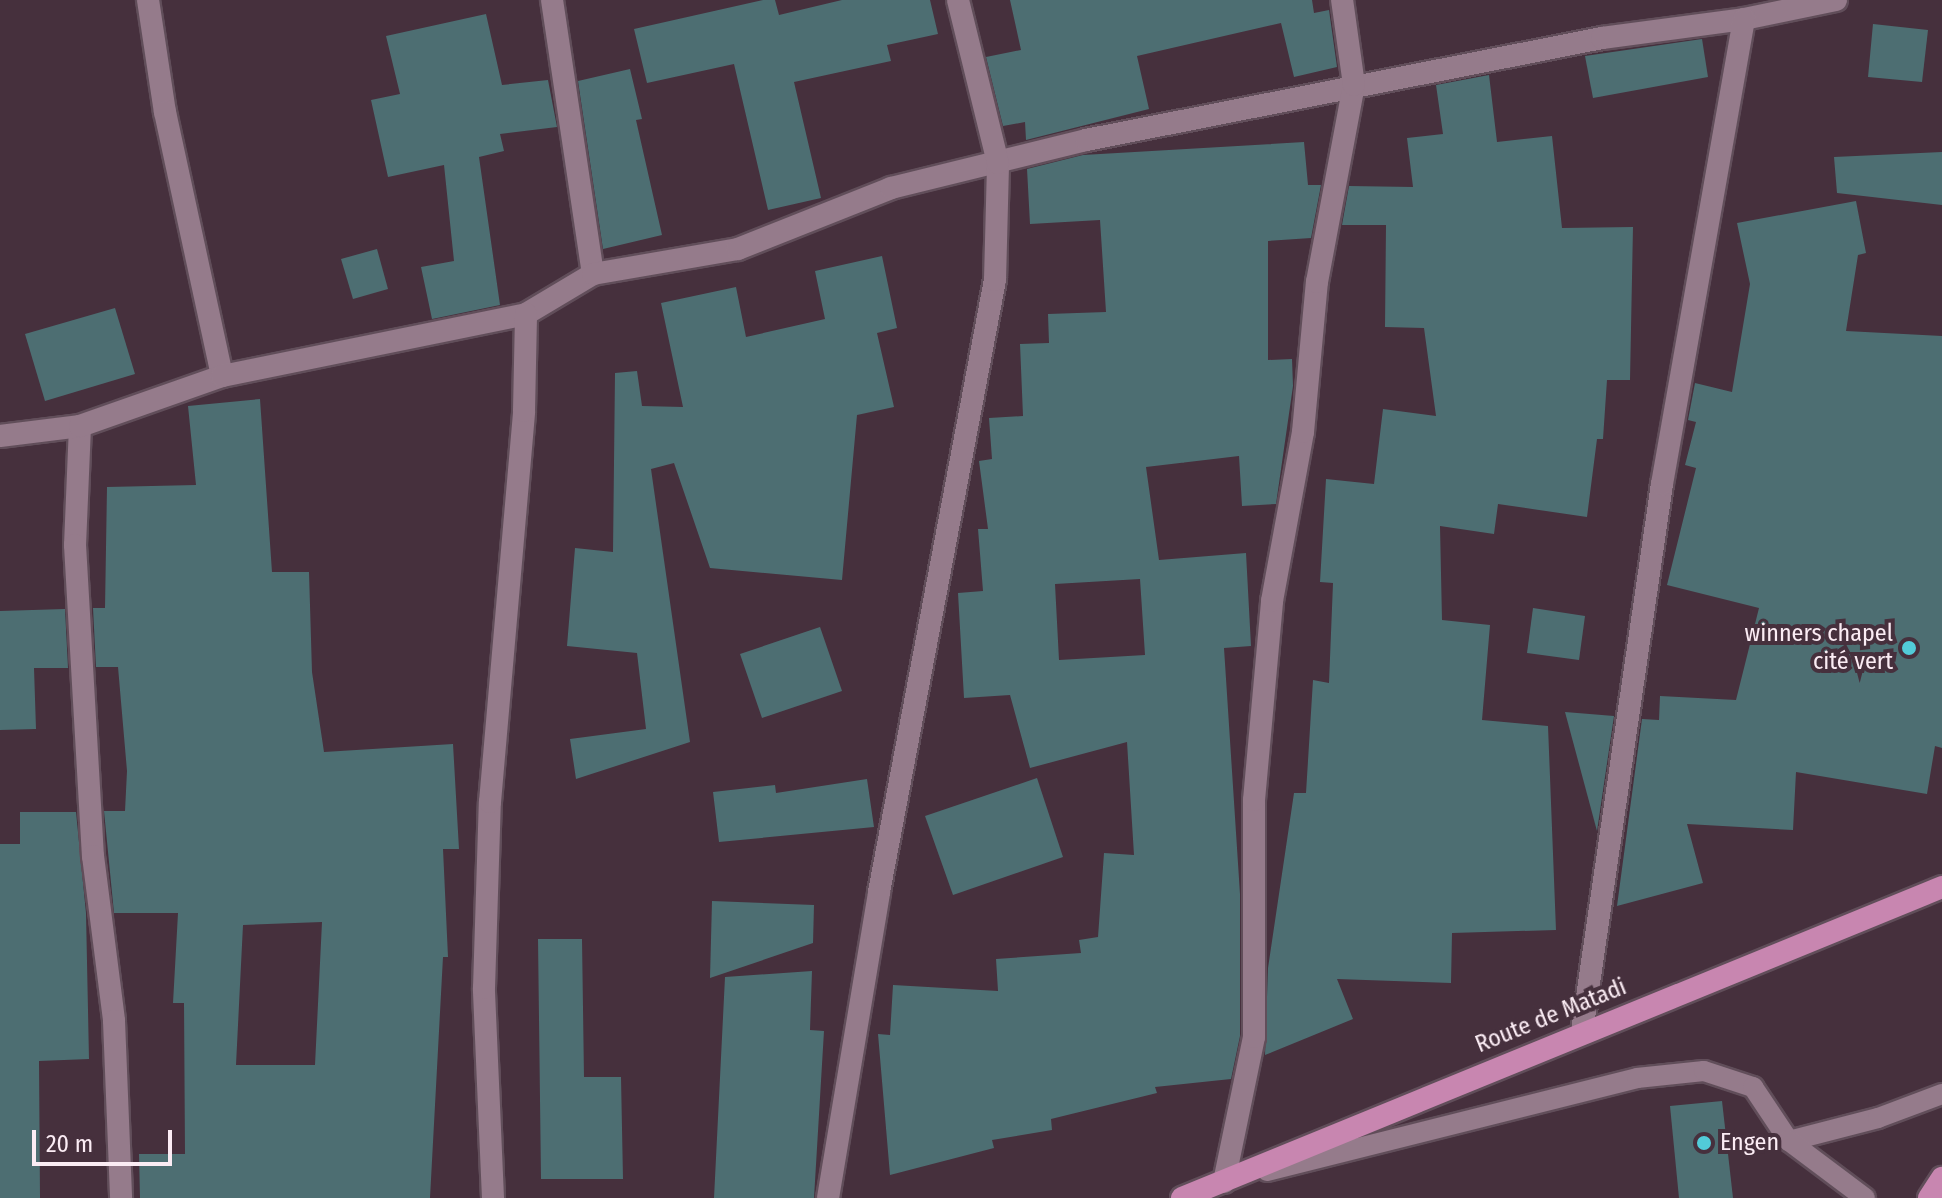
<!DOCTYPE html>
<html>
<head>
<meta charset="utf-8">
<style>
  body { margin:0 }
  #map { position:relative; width:1942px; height:1198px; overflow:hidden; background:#46303d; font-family:"Fira Sans Condensed",sans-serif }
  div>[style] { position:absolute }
  .building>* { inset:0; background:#4d6e72 }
  .roads { filter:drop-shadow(2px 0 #614e5a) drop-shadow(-2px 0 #614e5a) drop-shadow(0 2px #614e5a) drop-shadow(0 -2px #614e5a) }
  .service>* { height:20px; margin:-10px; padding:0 10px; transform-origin:10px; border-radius:10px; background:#957b8b }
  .minor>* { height:22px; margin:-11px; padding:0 11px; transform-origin:11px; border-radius:11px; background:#957b8b }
  .trunk>* { height:22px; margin:-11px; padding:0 11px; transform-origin:11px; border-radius:11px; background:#c886b0 }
  .dots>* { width:22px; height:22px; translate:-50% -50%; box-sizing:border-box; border:4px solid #46303d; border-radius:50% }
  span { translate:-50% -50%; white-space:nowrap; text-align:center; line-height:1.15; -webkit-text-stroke:8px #46303d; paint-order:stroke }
  .poi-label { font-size:24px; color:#fbecf4 }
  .right { translate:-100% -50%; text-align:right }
  .left { translate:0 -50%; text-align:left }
  .street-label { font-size:24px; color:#fbecf4 }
  .scale { position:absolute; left:32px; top:1130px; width:140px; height:36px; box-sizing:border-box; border:4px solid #fbecf4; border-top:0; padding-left:10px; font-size:24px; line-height:28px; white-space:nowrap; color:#fbecf4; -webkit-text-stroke:6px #46303d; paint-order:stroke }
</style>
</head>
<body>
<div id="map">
  <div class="building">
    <div style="clip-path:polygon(763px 0,775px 0,779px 15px,842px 0,930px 0,938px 34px,887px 45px,891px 61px,794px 82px,821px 198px,768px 210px,734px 64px,647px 83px,634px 29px)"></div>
    <div style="clip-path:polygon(1010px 0,1312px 0,1314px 13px,1329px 10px,1337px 67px,1294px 77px,1281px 23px,1137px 56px,1149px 109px,1026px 140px,1025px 122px,1003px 126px,986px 57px,1021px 50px)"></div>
    <div style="clip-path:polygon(486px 14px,502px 85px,548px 80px,557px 127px,500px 134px,504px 151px,479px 157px,500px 305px,432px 319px,421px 267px,454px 261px,444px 165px,388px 177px,371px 100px,400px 94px,386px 36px)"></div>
    <div style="clip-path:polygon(1873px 24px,1928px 30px,1922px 82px,1868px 77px)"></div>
    <div style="clip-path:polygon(1702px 39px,1708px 77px,1593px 98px,1585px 56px)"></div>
    <div style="clip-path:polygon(630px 69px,642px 119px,636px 120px,662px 235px,603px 249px,578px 81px)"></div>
    <div style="clip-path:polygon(1489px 75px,1497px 142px,1552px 136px,1562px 228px,1633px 227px,1630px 380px,1607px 380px,1603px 439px,1597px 439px,1587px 517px,1498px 504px,1494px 534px,1440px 526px,1442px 620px,1490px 625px,1482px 720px,1548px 726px,1556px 930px,1452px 933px,1451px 983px,1337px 979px,1353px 1019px,1265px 1055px,1268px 968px,1294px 793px,1306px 793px,1313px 680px,1329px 683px,1333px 583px,1320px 582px,1326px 479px,1374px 484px,1383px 409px,1436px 416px,1424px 328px,1385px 327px,1386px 225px,1342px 225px,1349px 186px,1413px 187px,1407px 138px,1443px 134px,1436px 85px)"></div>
    <div style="clip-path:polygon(evenodd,1304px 142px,1308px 185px,1321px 185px,1311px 238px,1268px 241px,1268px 360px,1292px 359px,1293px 386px,1276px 504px,1242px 506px,1239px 456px,1146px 467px,1159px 560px,1246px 553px,1251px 646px,1224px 648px,1240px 894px,1240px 1036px,1231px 1079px,1155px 1087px,1157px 1093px,1051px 1119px,1052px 1130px,992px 1140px,994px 1148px,890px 1175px,878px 1034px,890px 1035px,893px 985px,998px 991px,996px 959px,1081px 953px,1079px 940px,1098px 937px,1104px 853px,1134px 855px,1127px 742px,1030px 768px,1010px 695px,964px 698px,958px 593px,983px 591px,978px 529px,988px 529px,979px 461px,992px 459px,989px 418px,1023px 416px,1020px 344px,1049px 343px,1048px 314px,1106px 312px,1100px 220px,1030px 224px,1027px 169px,1083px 155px,1304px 142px,1140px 579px,1145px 655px,1059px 660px,1055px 584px,1140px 579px)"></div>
    <div style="clip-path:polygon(1942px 152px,1942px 205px,1837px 193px,1834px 157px)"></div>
    <div style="clip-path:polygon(1856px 201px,1866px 253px,1858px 255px,1846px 331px,1942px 336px,1942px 748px,1935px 746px,1927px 794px,1796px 772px,1793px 830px,1687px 824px,1703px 883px,1617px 906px,1642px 719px,1659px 720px,1660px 696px,1736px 700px,1759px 608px,1667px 585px,1696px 468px,1685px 465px,1696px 422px,1688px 420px,1695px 383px,1732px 392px,1750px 284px,1737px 223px)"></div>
    <div style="clip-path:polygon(377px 249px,388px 289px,353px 299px,341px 259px)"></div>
    <div style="clip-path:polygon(882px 256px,897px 328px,877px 333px,894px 407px,857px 415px,842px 580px,710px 568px,674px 463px,651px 469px,690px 742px,576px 779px,570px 739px,646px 729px,637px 653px,567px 646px,575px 548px,613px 552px,615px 373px,637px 371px,642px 406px,683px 407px,661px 303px,736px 287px,746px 337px,825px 319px,815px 271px)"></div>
    <div style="clip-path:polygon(115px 308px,135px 374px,45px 401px,25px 334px)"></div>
    <div style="clip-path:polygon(evenodd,260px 399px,272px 572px,309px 572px,312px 672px,324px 752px,453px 744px,459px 849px,443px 849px,448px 957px,443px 957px,430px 1198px,140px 1198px,139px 1154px,185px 1154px,184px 1003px,173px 1003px,178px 913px,114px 913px,104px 811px,125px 811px,127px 771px,118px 667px,96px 667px,93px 608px,105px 608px,107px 487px,196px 485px,188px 406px,260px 399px,322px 922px,315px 1065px,236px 1065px,243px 925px,322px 922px)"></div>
    <div style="clip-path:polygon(1533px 608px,1585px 616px,1579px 660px,1527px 653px)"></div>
    <div style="clip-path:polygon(65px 609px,68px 668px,34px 668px,36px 729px,0 730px,0 611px)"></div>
    <div style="clip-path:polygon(820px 627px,842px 691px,762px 718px,740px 654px)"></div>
    <div style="clip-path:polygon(1565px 712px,1614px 716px,1597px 831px)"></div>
    <div style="clip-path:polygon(1037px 778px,1063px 857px,953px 895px,925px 816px)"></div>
    <div style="clip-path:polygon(867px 779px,874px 827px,719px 842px,713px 792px,775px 785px,776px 793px)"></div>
    <div style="clip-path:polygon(20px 812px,76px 812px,86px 913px,89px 1059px,39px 1061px,40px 1198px,0 1198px,0 844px,20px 844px)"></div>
    <div style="clip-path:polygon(712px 901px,814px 905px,813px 943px,710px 978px)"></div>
    <div style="clip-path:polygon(538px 939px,582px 939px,584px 1077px,621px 1077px,623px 1179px,541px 1179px)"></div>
    <div style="clip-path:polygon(812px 971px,810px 1030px,824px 1031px,814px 1198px,714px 1198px,725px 977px)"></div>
    <div style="clip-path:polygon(1722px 1101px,1733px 1198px,1679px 1198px,1670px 1106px)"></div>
  </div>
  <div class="roads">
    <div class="service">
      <div style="left:1789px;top:1141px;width:92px;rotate:-14.5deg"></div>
      <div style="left:1878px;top:1118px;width:68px;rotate:-20.6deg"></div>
      <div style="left:1267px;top:1171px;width:382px;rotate:-14.1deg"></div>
      <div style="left:1637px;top:1078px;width:67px;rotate:-6deg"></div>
      <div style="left:1704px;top:1071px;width:52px;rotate:18.1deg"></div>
      <div style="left:1753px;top:1087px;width:65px;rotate:56.3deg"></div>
      <div style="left:1789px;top:1141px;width:95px;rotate:36.9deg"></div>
    </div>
    <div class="minor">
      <div style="left:148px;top:0;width:113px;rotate:81.4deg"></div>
      <div style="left:165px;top:112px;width:270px;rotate:77.8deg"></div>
      <div style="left:552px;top:0;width:277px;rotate:81.5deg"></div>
      <div style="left:80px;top:426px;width:119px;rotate:92.4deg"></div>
      <div style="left:75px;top:545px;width:312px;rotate:86.7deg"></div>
      <div style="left:93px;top:856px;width:166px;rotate:82.7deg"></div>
      <div style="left:114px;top:1021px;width:177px;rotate:87.7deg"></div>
      <div style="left:0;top:436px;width:81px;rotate:-7.1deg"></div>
      <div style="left:80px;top:426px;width:151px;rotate:-19.4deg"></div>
      <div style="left:222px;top:376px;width:310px;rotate:-11.5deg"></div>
      <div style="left:526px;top:314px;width:78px;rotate:-30.8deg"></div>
      <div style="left:593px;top:274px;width:147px;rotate:-9.8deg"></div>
      <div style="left:738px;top:249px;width:165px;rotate:-21.7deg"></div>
      <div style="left:891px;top:188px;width:201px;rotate:-13.8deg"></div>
      <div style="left:1086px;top:140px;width:526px;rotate:-11.18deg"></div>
      <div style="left:1602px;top:38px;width:143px;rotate:-7.6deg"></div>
      <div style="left:1744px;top:19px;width:94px;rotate:-11.7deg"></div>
      <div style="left:1582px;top:1031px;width:553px;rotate:-81.68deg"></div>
      <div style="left:1662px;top:484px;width:472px;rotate:-80deg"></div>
      <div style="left:1224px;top:1182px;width:148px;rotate:-78.3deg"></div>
      <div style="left:1254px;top:1037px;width:237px;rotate:-90deg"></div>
      <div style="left:1254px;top:800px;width:200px;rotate:-84.8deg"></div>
      <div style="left:1272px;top:601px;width:172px;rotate:-79.6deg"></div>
      <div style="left:1303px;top:432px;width:151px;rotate:-84.7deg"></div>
      <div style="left:1317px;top:282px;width:200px;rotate:-79.4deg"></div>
      <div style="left:1354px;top:85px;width:86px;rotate:-98deg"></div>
      <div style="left:493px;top:1198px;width:210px;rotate:-92.5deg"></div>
      <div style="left:484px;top:988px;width:186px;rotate:-88.2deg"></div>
      <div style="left:490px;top:802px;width:392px;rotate:-85deg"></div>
      <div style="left:524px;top:411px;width:97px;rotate:-88.8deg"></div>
      <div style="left:828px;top:1198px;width:310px;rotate:-80.5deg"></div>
      <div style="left:879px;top:892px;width:623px;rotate:-79.27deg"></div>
      <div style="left:995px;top:280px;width:117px;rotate:-88.5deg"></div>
      <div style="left:998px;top:163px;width:168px;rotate:-103.8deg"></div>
    </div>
    <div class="trunk">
      <div style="left:1182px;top:1198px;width:821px;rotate:-22.25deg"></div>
      <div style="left:1929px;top:1198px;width:24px;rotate:-57deg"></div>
    </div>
  </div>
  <div class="dots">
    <div style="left:1909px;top:648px;background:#52cbd8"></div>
    <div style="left:1704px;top:1143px;background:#52cbd8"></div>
  </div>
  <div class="poi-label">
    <span class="right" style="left:1893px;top:648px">winners chapel<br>cité vert</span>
    <span class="left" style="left:1720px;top:1143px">Engen</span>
  </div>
  <div class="street-label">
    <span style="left:1551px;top:1016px;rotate:-22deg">Route de Matadi</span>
  </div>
  <div class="scale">20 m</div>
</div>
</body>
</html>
